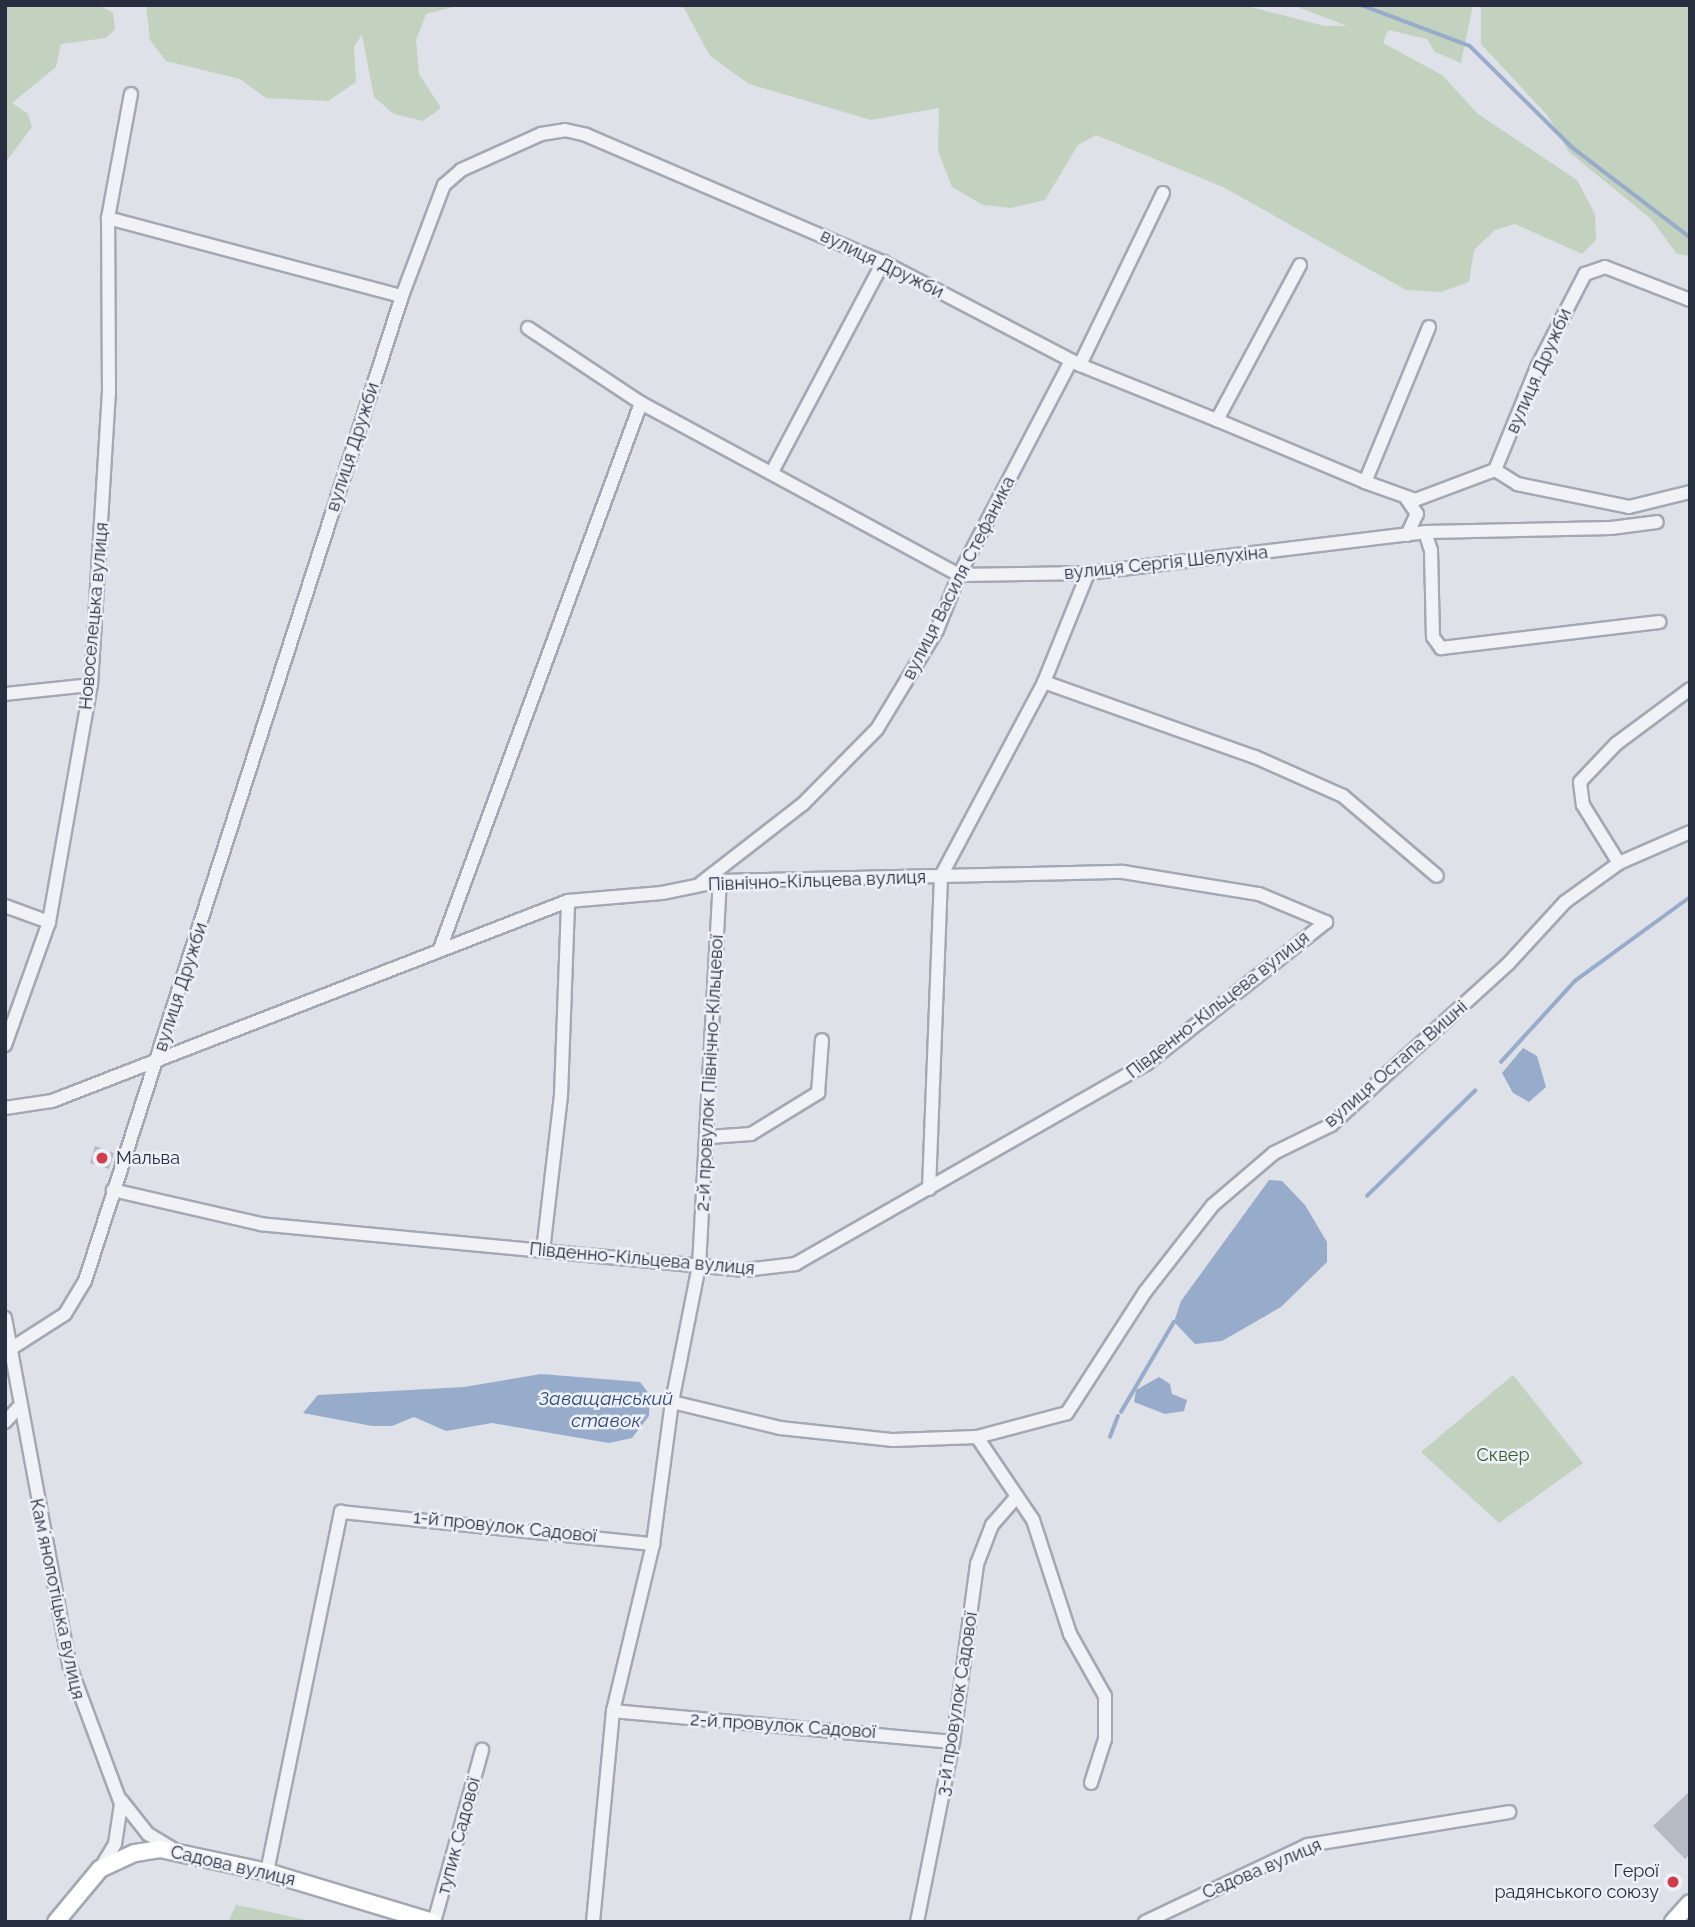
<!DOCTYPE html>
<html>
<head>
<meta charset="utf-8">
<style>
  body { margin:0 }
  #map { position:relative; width:1695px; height:1927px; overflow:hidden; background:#dee1e8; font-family:Raleway,sans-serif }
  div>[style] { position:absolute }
  .green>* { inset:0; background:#c2d2bf }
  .water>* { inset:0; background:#97acca }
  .stream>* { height:3.5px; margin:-1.75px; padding:0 1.75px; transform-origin:1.75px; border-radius:1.75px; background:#97acca }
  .building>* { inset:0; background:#b5bac5 }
  .roads { filter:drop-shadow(2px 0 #a3a8b2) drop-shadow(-2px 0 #a3a8b2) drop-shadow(0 2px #a3a8b2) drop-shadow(0 -2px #a3a8b2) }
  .minor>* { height:12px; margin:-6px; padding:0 6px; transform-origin:6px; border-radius:6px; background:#f1f2f6 }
  .major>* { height:16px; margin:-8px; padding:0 8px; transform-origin:8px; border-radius:8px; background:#fff }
  .dots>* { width:19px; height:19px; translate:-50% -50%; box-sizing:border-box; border:4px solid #edf0f6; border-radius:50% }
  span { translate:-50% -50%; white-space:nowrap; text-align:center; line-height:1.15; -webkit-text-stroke:5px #edf0f6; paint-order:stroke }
  .street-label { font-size:18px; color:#272e40 }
  .poi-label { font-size:18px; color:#272e40 }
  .left { translate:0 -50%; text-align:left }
  .right { translate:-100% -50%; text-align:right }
  .park-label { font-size:18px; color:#385c33 }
  .water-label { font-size:19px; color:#2f4975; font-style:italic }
  .frame { position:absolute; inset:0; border:7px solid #272e40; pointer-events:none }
</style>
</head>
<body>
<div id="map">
  <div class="green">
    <div style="clip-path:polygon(5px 5px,99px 5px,113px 13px,115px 29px,106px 38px,61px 44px,56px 67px,12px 103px,28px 114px,32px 127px,5px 163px)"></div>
    <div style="clip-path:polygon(146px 5px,461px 5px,426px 14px,416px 40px,419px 74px,441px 108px,423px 121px,394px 114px,374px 97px,362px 35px,354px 46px,356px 82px,328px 101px,266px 98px,240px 79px,166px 61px,150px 40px)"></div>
    <div style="clip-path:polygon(673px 5px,1243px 5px,1325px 26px,1347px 26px,1292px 5px,1473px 5px,1461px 63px,1435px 52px,1427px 39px,1388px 30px,1383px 43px,1442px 75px,1478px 114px,1577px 180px,1595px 214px,1596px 240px,1582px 254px,1515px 224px,1495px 230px,1474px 250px,1469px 282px,1441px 292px,1406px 290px,1223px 187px,1096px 135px,1078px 145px,1045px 200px,1011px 208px,983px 205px,952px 187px,938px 151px,939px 108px,871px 120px,749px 84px,710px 56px,684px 8px)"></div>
    <div style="clip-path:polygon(1481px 5px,1690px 5px,1690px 256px,1677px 254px,1651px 219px,1569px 152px,1548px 116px,1481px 44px)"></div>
    <div style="clip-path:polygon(1513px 1375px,1583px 1463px,1499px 1523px,1421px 1452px)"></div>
    <div style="clip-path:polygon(236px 1905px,270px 1912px,315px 1922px,228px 1922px)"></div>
  </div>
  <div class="water">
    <div style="clip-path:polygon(1523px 1048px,1537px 1056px,1546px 1087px,1529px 1102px,1513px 1093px,1502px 1073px)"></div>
    <div style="clip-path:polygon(1269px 1180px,1282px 1181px,1305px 1205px,1327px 1242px,1327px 1262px,1281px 1307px,1222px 1341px,1195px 1344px,1174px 1322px,1181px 1301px)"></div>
    <div style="clip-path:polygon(541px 1374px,640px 1382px,650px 1395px,649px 1416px,632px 1438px,609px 1443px,492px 1423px,446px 1431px,414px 1417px,392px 1426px,372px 1426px,303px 1413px,318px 1395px,464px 1387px)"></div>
    <div style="clip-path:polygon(1159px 1377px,1170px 1384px,1172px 1394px,1187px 1400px,1184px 1411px,1165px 1414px,1134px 1402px,1136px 1390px)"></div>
  </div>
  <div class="stream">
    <div style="left:1361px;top:5px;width:116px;rotate:20.6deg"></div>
    <div style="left:1470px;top:46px;width:145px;rotate:44.7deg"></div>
    <div style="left:1573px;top:148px;width:147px;rotate:37.3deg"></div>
    <div style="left:1501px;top:1062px;width:110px;rotate:-47.6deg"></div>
    <div style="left:1575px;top:981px;width:142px;rotate:-36.1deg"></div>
    <div style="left:1367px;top:1196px;width:151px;rotate:-44.2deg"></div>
    <div style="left:1121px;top:1412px;width:104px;rotate:-59.5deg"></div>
    <div style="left:1110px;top:1437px;width:22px;rotate:-69deg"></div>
  </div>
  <div class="building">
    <div style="clip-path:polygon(95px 1146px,114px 1153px,109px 1169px,90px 1163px)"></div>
    <div style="clip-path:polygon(1690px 1791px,1690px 1854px,1685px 1859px,1653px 1826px)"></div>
  </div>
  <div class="roads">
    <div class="minor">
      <div style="left:1163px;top:193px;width:191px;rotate:115.8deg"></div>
      <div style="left:1080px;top:365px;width:148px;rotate:21.9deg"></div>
      <div style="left:108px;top:218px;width:304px;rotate:14.9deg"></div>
      <div style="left:1300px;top:265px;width:176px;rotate:118.2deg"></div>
      <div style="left:1217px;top:420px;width:160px;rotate:22.7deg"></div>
      <div style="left:1429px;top:327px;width:168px;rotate:112.4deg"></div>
      <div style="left:1365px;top:482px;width:53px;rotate:19.8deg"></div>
      <div style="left:1415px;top:500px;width:85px;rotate:-20.6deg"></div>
      <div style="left:1495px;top:470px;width:111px;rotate:-67.8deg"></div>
      <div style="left:1537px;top:367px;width:105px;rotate:-62.7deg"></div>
      <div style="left:1585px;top:274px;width:21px;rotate:-19deg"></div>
      <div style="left:1605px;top:267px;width:91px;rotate:21.2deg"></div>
      <div style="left:528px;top:328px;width:136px;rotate:33.6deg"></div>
      <div style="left:641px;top:403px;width:362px;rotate:28.4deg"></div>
      <div style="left:959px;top:575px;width:129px;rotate:-0.9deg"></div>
      <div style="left:1088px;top:573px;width:339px;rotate:-6.9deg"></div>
      <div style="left:1425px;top:532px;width:186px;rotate:-1.2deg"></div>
      <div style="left:1611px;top:528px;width:46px;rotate:-7.4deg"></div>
      <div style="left:1495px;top:470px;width:26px;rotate:32deg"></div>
      <div style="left:1517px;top:484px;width:114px;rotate:11.6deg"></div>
      <div style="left:1629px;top:507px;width:63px;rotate:-13.8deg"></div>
      <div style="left:772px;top:472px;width:238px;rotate:-62.1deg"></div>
      <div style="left:1425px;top:532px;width:19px;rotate:72deg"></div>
      <div style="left:1431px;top:550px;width:87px;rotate:88.7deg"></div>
      <div style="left:1433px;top:637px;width:14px;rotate:54deg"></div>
      <div style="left:1441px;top:648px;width:220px;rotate:-6.8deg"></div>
      <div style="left:1407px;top:535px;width:23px;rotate:-65deg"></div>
      <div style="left:1417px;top:514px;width:18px;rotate:-124deg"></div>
      <div style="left:1044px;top:682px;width:224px;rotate:19.6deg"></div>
      <div style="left:1255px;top:757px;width:96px;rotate:23.9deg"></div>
      <div style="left:1343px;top:796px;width:123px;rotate:40.4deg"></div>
      <div style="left:1690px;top:689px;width:92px;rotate:143.4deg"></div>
      <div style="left:1616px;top:744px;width:52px;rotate:133.5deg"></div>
      <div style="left:1580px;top:782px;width:23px;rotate:83deg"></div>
      <div style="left:1583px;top:805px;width:68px;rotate:58.2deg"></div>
      <div style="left:1619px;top:863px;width:77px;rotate:-23.6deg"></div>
      <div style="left:5px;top:694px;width:86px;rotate:-6deg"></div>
      <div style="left:701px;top:883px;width:129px;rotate:-37.8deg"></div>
      <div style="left:803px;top:804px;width:105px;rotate:-45.4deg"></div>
      <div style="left:877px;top:729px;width:116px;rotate:-58.8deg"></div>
      <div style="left:937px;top:630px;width:59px;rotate:-68.2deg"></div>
      <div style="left:959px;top:575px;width:242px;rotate:-62.4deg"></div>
      <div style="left:5px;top:906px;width:47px;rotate:20deg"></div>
      <div style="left:440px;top:949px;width:582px;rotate:-69.79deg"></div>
      <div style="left:5px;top:1045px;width:131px;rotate:-70.3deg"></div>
      <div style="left:49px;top:922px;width:241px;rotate:-80deg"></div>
      <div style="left:91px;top:685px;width:292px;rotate:-86.5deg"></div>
      <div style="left:109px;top:394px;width:176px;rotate:-90.3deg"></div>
      <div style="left:108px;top:218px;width:126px;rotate:-79.5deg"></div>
      <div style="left:5px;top:1108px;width:48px;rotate:-8.5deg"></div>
      <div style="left:52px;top:1101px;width:553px;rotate:-21.19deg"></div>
      <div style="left:568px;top:901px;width:94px;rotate:-4.9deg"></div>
      <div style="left:662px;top:893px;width:59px;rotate:-11.7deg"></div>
      <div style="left:720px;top:881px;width:403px;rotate:-1.3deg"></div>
      <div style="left:1123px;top:872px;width:138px;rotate:9.2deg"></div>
      <div style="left:1259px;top:894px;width:73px;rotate:22.7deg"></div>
      <div style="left:1326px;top:922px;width:229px;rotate:141.7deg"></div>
      <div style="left:1146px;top:1064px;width:403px;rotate:150.3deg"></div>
      <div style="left:796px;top:1264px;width:51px;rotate:173.3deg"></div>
      <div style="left:745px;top:1270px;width:486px;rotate:-174.6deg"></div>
      <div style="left:261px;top:1224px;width:152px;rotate:-167.1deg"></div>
      <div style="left:709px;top:1137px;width:42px;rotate:-4.1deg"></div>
      <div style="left:751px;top:1134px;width:79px;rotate:-31.5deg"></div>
      <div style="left:818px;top:1093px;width:53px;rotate:-85.7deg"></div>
      <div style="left:929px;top:1189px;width:313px;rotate:-87.8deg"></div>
      <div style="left:941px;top:876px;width:220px;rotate:-62deg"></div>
      <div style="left:1044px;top:682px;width:118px;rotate:-68deg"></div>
      <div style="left:543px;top:1251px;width:157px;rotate:-83.4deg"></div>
      <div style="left:561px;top:1095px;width:194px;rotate:-87.9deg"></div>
      <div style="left:5px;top:1318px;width:352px;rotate:79.5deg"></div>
      <div style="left:69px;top:1664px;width:149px;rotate:69.6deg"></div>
      <div style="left:121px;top:1804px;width:40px;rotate:98.5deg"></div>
      <div style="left:115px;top:1844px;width:29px;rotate:121deg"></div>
      <div style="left:12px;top:1348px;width:63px;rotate:-32.7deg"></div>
      <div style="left:65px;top:1314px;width:39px;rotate:-59deg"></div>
      <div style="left:85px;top:1281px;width:1035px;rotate:-72.16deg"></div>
      <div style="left:402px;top:296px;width:119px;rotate:-69.3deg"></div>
      <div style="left:444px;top:185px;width:23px;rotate:-41deg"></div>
      <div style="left:461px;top:170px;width:88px;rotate:-24.2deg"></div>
      <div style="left:541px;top:134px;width:24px;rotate:-9deg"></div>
      <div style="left:565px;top:130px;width:22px;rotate:13deg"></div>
      <div style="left:586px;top:135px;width:323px;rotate:23.2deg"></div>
      <div style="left:883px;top:262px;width:222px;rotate:27.6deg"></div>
      <div style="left:672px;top:1402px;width:111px;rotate:13.5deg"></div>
      <div style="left:780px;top:1428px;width:114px;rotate:6.1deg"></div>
      <div style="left:893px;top:1440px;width:84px;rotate:-2deg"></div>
      <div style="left:977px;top:1437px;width:93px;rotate:-14.9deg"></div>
      <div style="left:1067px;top:1413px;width:144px;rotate:-57.2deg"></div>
      <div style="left:1145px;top:1292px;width:110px;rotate:-52deg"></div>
      <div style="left:1213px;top:1205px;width:80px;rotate:-40.4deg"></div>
      <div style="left:1274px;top:1153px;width:64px;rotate:-26.2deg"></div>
      <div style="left:1331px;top:1125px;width:239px;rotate:-42.3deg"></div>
      <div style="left:1508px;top:964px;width:84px;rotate:-47.4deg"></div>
      <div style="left:1565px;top:902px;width:67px;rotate:-35.8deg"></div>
      <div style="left:5px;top:1422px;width:19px;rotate:-47deg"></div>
      <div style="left:977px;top:1437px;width:100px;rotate:56deg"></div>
      <div style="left:1033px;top:1520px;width:120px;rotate:72deg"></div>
      <div style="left:1070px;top:1634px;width:71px;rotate:60.6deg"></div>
      <div style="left:1105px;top:1696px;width:43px;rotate:90deg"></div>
      <div style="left:1105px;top:1739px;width:46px;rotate:107.7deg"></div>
      <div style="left:613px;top:1711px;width:341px;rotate:5.2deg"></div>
      <div style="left:121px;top:1800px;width:43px;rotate:51.5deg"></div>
      <div style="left:148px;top:1834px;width:29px;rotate:31deg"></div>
      <div style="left:267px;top:1872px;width:368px;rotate:-78.4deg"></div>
      <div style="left:341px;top:1512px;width:314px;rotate:5.9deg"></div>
      <div style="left:434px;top:1922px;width:179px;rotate:-74.4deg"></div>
      <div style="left:593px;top:1922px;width:212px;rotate:-84.6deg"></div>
      <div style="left:613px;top:1711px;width:172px;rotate:-76.5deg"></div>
      <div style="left:653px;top:1544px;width:143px;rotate:-82.4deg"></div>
      <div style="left:672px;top:1402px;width:139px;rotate:-78.8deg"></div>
      <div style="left:699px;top:1266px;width:386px;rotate:-86.9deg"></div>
      <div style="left:917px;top:1922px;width:184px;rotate:-78.7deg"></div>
      <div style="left:953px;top:1742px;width:180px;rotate:-82.3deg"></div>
      <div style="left:977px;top:1564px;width:42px;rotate:-69deg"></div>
      <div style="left:992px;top:1525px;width:38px;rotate:-49deg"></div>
      <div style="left:1145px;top:1922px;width:180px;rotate:-25.3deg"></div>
      <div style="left:1308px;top:1845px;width:204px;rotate:-9.3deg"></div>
    </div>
    <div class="major">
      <div style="left:56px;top:1922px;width:69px;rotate:-50.3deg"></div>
      <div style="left:100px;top:1869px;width:38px;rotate:-25deg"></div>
      <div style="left:135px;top:1853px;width:25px;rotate:-9deg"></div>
      <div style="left:160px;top:1849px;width:109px;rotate:12.1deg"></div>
      <div style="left:267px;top:1872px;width:173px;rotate:16.8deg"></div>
      <div style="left:1673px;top:1922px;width:25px;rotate:-48deg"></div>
    </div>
  </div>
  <div class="dots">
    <div style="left:102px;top:1158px;background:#d33d49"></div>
    <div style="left:1673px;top:1882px;background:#d33d49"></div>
  </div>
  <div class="street-label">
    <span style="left:882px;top:264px;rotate:26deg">вулиця Дружби</span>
    <span style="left:1539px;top:371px;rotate:-66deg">вулиця Дружби</span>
    <span style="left:353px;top:447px;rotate:-72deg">вулиця Дружби</span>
    <span style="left:1166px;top:563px;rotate:-6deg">вулиця Сергія Шелухіна</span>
    <span style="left:959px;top:578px;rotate:-63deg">вулиця Василя Стефаника</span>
    <span style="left:94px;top:616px;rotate:-85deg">Новоселецька вулиця</span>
    <span style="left:817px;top:881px;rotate:-2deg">Північно-Кільцева вулиця</span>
    <span style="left:181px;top:987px;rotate:-72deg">вулиця Дружби</span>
    <span style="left:1218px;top:1005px;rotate:-38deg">Південно-Кільцева вулиця</span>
    <span style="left:1396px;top:1064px;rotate:-41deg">вулиця Остапа Вишні</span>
    <span style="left:710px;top:1073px;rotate:-87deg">2-й провулок Північно-Кільцевої</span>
    <span style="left:642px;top:1259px;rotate:5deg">Південно-Кільцева вулиця</span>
    <span style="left:505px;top:1527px;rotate:6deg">1-й провулок Садової</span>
    <span style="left:57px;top:1599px;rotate:78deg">Камʼянопотіцька вулиця</span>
    <span style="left:957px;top:1704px;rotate:-81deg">3-й провулок Садової</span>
    <span style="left:783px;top:1726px;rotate:4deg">2-й провулок Садової</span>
    <span style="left:459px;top:1836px;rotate:-75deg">тупик Садової</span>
    <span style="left:233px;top:1866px;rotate:13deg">Садова вулиця</span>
    <span style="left:1262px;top:1869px;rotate:-23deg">Садова вулиця</span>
  </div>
  <div class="poi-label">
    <span class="left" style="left:116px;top:1158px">Мальва</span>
    <span class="right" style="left:1659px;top:1882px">Герої<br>радянського союзу</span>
  </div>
  <div class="park-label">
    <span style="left:1503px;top:1455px">Сквер</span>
  </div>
  <div class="water-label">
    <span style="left:606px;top:1410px">Заващанський<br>ставок</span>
  </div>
  <div class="frame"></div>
</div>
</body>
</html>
